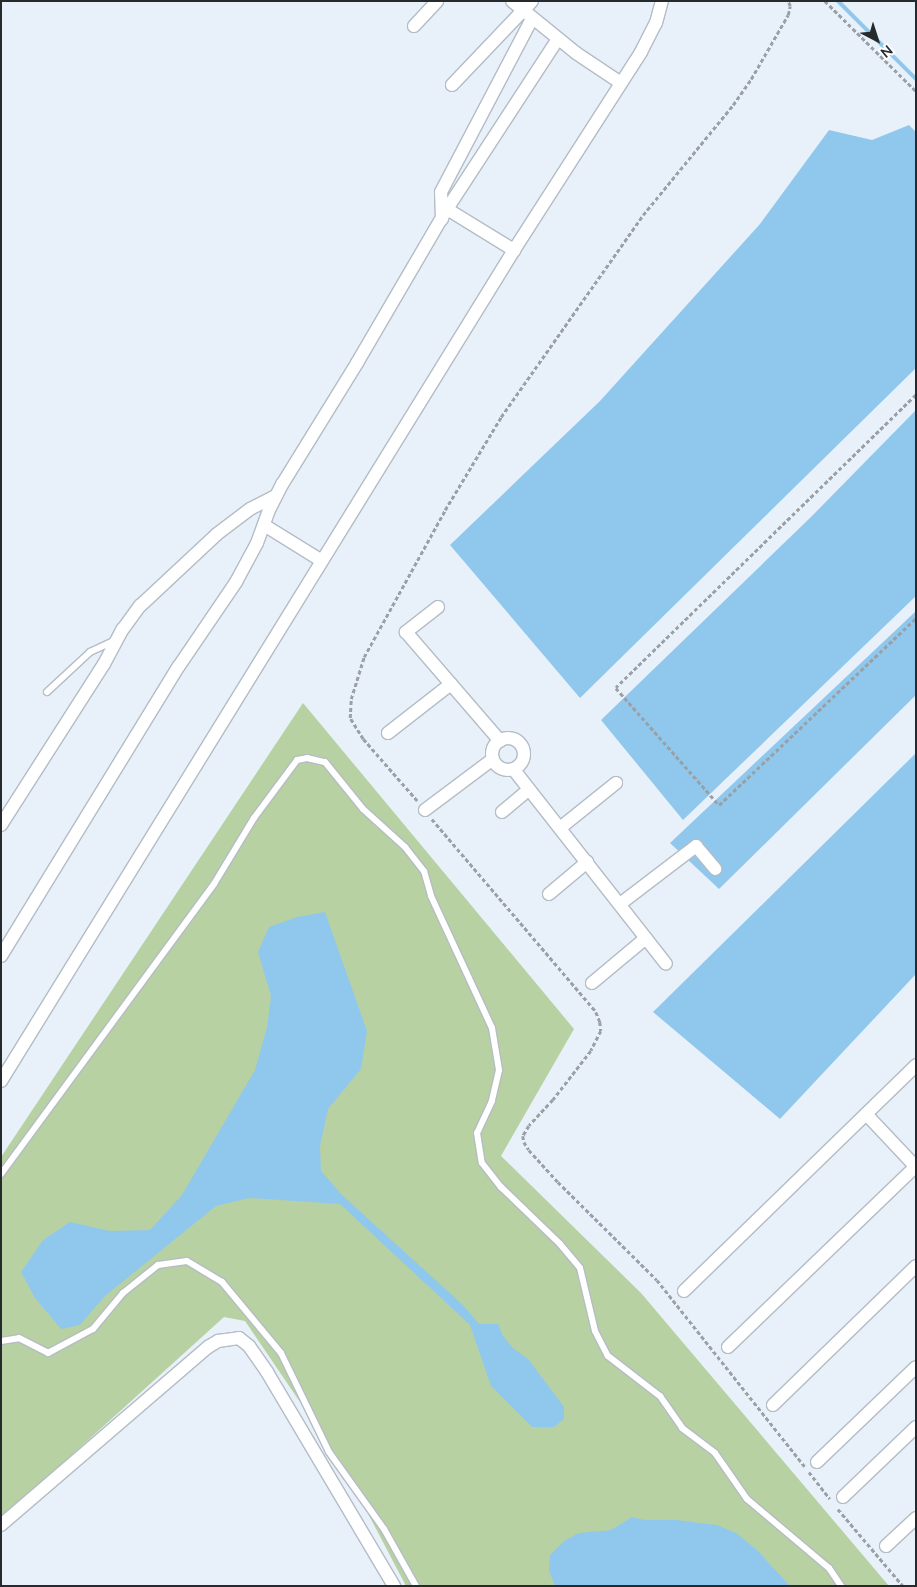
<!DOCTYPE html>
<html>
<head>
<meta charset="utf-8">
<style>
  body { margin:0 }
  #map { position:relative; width:917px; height:1587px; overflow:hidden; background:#e8f1fa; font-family:Mulish,sans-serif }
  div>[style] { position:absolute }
  .green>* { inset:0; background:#b8d1a2 }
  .water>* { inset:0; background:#90c8ed }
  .stream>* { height:4px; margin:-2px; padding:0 2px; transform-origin:2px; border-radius:2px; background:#90c8ed }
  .path>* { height:2.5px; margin-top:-1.25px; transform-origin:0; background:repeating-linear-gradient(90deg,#99a0a6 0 4px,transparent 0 6.5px) }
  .roads { filter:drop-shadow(1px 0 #b4bcc5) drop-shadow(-1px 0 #b4bcc5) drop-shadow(0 1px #b4bcc5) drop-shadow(0 -1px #b4bcc5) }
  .service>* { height:6px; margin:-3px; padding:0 3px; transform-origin:3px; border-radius:3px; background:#fff }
  .minor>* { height:12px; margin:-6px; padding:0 6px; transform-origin:6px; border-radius:6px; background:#fff }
  .minor>.ring { margin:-6px; padding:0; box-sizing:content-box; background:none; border:12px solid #fff; border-radius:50% }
  span { translate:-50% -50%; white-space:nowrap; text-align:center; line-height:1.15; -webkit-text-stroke:4.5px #fbfdff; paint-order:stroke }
  .frame { position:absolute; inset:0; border:2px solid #272a2d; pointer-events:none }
  .north { position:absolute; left:852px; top:15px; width:50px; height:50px; -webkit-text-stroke:4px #fbfdff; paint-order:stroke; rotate:140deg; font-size:14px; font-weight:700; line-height:20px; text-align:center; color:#272a2d }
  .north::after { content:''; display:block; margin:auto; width:18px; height:22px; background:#272a2d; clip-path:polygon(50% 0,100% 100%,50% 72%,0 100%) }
</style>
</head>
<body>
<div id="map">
  <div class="green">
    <div style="clip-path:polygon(303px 703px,574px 1029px,501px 1156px,641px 1293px,889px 1586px,406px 1586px,342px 1464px,245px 1321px,224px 1317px,1px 1519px,1px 1157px)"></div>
  </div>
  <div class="water">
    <div style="clip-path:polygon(909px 125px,916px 132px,916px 368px,580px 698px,450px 545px,600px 401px,760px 224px,829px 130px,872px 140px)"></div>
    <div style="clip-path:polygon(916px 410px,916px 596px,683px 820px,601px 720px,811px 517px)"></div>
    <div style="clip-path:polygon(916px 611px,916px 695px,719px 889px,670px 843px)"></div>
    <div style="clip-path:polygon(916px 753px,916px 974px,780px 1119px,653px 1012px)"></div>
    <div style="clip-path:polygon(325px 912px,367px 1031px,361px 1069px,328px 1109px,320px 1146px,321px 1171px,342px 1195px,463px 1305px,479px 1324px,498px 1324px,503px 1336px,513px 1348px,529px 1360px,564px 1407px,564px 1419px,554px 1427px,532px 1427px,491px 1386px,470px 1325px,340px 1204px,249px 1198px,216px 1206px,105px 1296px,80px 1325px,61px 1329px,35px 1298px,21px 1272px,43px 1240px,70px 1222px,110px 1231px,150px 1230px,182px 1195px,255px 1070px,267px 1027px,271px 996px,258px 952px,269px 927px,297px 917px)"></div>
    <div style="clip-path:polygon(632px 1517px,644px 1520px,676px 1520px,717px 1525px,736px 1533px,757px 1550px,790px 1586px,555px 1586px,549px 1571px,550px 1555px,564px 1541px,579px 1533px,611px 1530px)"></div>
  </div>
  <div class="stream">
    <div style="left:838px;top:1px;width:110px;rotate:45deg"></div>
  </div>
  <div class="path">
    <div style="left:825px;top:1px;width:128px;rotate:44.7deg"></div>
    <div style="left:916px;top:395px;width:419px;rotate:135.7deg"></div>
    <div style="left:616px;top:688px;width:156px;rotate:48.6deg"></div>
    <div style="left:719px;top:805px;width:272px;rotate:-43.5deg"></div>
    <div style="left:417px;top:801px;width:82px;rotate:-131.1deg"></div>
    <div style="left:363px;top:739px;width:25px;rotate:-122deg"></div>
    <div style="left:350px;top:718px;width:19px;rotate:-87deg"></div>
    <div style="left:351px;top:699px;width:44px;rotate:-72.8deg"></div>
    <div style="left:364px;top:657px;width:168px;rotate:-61.1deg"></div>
    <div style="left:445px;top:510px;width:109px;rotate:-58.9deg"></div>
    <div style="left:501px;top:417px;width:247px;rotate:-54.9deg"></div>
    <div style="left:643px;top:215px;width:142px;rotate:-50.7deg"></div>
    <div style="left:733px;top:105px;width:32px;rotate:-55deg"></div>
    <div style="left:751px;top:79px;width:74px;rotate:-60deg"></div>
    <div style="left:788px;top:15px;width:9px;rotate:-77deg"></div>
    <div style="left:790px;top:6px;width:5px;rotate:-112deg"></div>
    <div style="left:432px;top:819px;width:253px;rotate:49.6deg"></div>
    <div style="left:596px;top:1012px;width:11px;rotate:68deg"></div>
    <div style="left:600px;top:1022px;width:9px;rotate:84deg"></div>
    <div style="left:601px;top:1031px;width:22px;rotate:117deg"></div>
    <div style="left:591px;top:1051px;width:62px;rotate:127.8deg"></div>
    <div style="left:553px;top:1100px;width:35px;rotate:133deg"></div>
    <div style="left:529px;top:1126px;width:12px;rotate:121deg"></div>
    <div style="left:523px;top:1136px;width:6px;rotate:81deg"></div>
    <div style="left:524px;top:1142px;width:9px;rotate:58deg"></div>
    <div style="left:529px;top:1150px;width:43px;rotate:47.8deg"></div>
    <div style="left:558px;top:1182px;width:139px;rotate:44.7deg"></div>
    <div style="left:657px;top:1280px;width:238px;rotate:51.6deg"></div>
    <div style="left:809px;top:1472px;width:34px;rotate:52deg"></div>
    <div style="left:838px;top:1509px;width:101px;rotate:49.8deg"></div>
  </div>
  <div class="roads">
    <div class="service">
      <div style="left:47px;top:692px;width:59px;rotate:-42.9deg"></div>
      <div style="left:90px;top:652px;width:29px;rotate:-25deg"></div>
      <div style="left:1px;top:1174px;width:360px;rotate:-53.7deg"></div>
      <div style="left:214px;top:884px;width:77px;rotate:-58.8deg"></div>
      <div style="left:254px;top:818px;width:72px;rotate:-53.4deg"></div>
      <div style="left:297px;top:760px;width:10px;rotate:-11deg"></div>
      <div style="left:307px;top:758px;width:18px;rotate:13deg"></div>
      <div style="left:325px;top:762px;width:60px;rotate:51deg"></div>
      <div style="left:363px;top:809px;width:57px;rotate:42.1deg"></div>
      <div style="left:405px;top:847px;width:31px;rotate:52deg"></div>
      <div style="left:424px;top:871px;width:26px;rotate:74deg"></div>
      <div style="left:431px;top:896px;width:145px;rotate:65.2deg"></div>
      <div style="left:492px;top:1028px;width:43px;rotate:80.5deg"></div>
      <div style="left:499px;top:1070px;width:32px;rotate:103deg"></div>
      <div style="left:492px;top:1101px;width:35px;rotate:115deg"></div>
      <div style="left:477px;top:1133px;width:30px;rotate:81deg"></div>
      <div style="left:482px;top:1163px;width:31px;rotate:52deg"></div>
      <div style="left:501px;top:1187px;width:82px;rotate:44deg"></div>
      <div style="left:560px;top:1244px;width:31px;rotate:50deg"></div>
      <div style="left:580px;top:1268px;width:65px;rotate:76.6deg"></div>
      <div style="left:595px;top:1331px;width:28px;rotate:63deg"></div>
      <div style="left:608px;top:1356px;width:66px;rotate:37.6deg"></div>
      <div style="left:660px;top:1396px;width:39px;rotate:55deg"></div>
      <div style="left:682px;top:1428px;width:41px;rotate:37.1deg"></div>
      <div style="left:715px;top:1453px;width:56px;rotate:55.2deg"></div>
      <div style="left:747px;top:1499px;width:107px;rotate:40.1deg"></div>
      <div style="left:829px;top:1568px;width:22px;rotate:56deg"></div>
      <div style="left:1px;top:1341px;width:18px;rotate:-9deg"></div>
      <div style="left:19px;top:1338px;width:33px;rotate:27deg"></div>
      <div style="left:48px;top:1353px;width:51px;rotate:-28.1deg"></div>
      <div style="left:93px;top:1329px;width:47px;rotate:-50.2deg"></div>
      <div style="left:123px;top:1293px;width:45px;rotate:-38.7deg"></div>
      <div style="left:158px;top:1265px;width:29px;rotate:-8deg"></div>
      <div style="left:187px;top:1261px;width:41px;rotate:31deg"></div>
      <div style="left:222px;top:1282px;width:92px;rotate:50.3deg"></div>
      <div style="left:281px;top:1353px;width:110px;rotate:64.1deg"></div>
      <div style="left:329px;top:1452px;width:95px;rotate:54.5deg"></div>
      <div style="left:384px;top:1529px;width:65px;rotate:60.7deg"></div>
    </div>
    <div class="minor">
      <div style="left:512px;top:1px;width:82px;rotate:39.1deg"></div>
      <div style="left:576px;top:53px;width:54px;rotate:33.7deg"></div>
      <div style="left:414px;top:26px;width:34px;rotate:-47deg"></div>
      <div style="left:452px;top:85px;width:116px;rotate:-46.4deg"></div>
      <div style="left:447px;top:209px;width:79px;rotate:31.5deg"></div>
      <div style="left:442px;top:219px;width:27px;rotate:-92deg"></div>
      <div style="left:441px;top:192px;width:195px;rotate:-62.3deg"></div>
      <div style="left:264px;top:525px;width:68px;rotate:31.8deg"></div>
      <div style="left:438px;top:607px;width:41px;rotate:142deg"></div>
      <div style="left:406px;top:632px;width:144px;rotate:49.2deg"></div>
      <div style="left:388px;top:733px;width:80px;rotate:-37.9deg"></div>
      <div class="ring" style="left:492px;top:738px;width:20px;height:20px"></div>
      <div style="left:514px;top:770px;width:246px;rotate:51.9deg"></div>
      <div style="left:425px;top:810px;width:85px;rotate:-36.9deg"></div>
      <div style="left:502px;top:812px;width:35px;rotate:-40deg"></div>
      <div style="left:1px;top:825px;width:191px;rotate:-57.4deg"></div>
      <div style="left:104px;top:664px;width:40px;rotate:-62deg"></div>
      <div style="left:123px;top:629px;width:29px;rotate:-54deg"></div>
      <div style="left:140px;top:606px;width:105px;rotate:-43.1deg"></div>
      <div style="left:217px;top:534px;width:41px;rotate:-37.1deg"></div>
      <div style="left:250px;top:509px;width:29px;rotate:-27deg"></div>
      <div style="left:560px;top:828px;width:72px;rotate:-38.8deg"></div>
      <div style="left:549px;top:894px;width:50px;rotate:-40.1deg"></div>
      <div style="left:620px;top:904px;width:96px;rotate:-37.3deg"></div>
      <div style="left:696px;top:846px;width:30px;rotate:50deg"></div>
      <div style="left:1px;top:956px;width:340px;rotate:-58.5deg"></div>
      <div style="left:179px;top:666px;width:102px;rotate:-55.8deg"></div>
      <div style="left:236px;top:582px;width:44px;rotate:-61.7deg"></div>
      <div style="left:257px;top:543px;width:37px;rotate:-70deg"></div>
      <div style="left:270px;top:508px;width:28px;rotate:-63deg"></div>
      <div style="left:283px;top:483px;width:141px;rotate:-58.3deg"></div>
      <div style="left:357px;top:363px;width:178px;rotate:-59.7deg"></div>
      <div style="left:447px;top:209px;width:203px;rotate:-56.9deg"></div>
      <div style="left:592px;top:983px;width:70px;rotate:-39.8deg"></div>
      <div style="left:1px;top:1081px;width:977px;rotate:-58.31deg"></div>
      <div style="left:514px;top:250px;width:235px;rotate:-57.3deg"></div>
      <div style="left:641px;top:52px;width:33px;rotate:-63deg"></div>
      <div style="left:656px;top:23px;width:23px;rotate:-75deg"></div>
      <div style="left:866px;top:1114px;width:73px;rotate:46.7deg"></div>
      <div style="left:684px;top:1291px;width:324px;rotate:-44.2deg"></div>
      <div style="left:728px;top:1347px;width:261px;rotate:-43.9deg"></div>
      <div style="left:773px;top:1405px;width:199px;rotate:-44.2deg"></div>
      <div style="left:817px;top:1462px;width:137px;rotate:-43.8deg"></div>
      <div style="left:843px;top:1497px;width:101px;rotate:-43.8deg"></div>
      <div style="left:1px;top:1525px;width:273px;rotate:-40.7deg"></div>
      <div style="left:208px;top:1347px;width:12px;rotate:-31deg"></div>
      <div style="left:218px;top:1341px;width:21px;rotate:-8deg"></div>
      <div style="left:239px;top:1338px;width:13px;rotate:39deg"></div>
      <div style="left:249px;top:1346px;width:32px;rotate:55deg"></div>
      <div style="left:267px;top:1372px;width:249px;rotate:59.3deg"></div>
      <div style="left:886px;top:1546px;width:41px;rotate:-43deg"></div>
    </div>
  </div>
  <div class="frame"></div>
  <div class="north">N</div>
</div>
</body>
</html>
